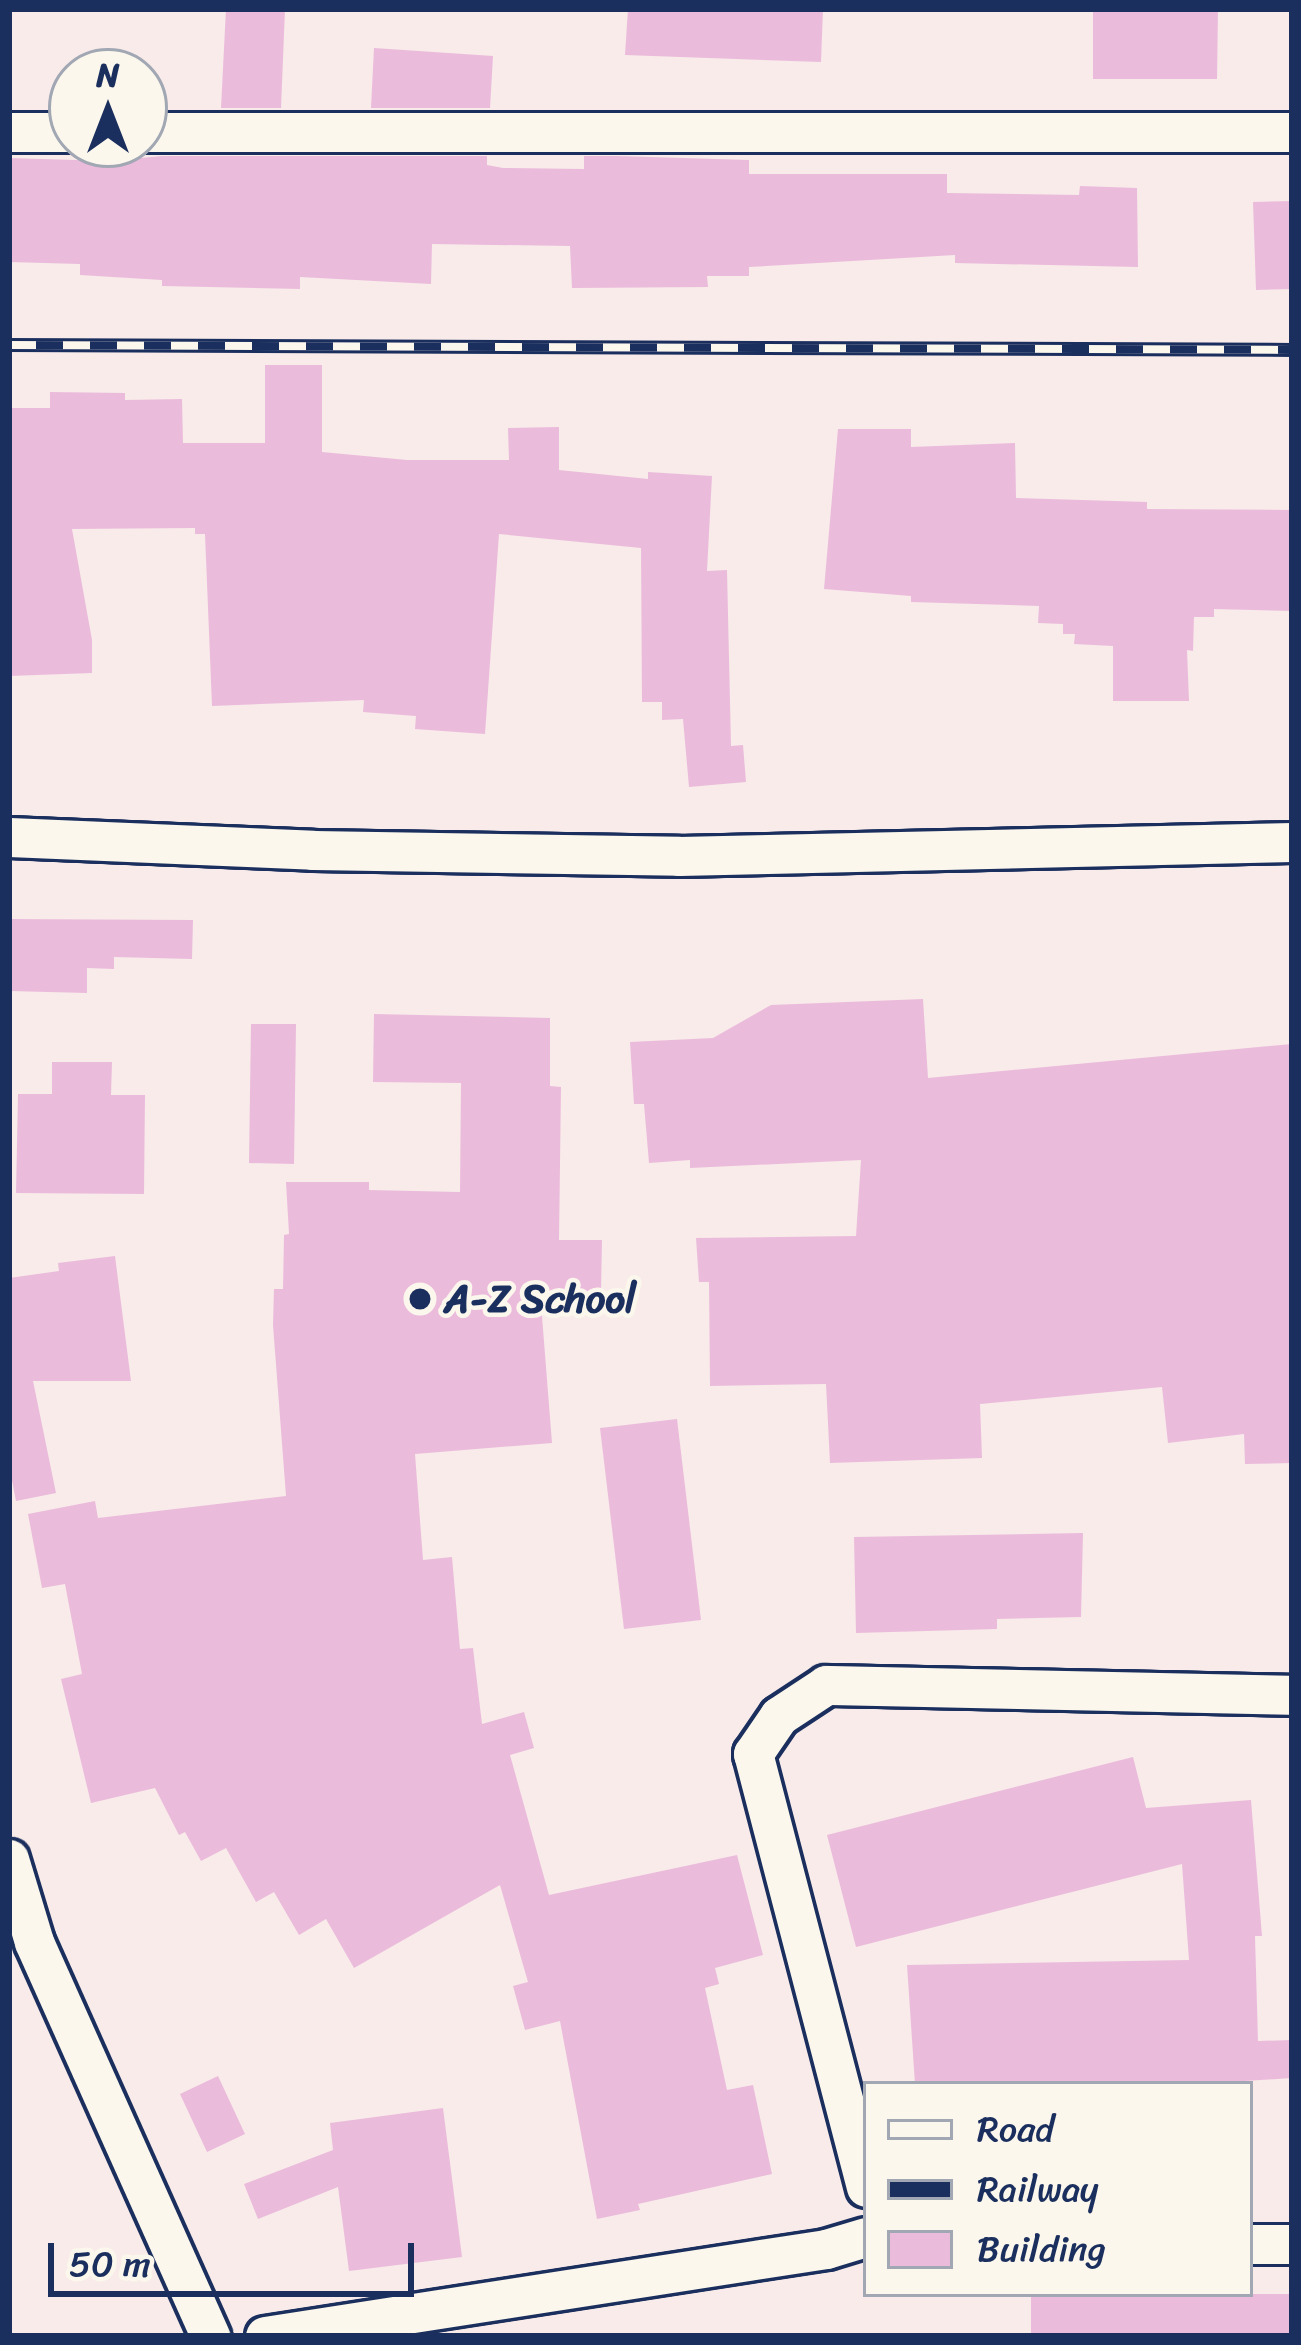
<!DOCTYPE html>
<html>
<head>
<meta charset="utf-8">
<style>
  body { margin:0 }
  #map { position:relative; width:1301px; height:2345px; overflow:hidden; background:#f8ebe9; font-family:Sriracha,sans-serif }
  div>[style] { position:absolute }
  .building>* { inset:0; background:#ebbbdc }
  .roads { filter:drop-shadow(3px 0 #1b2f5e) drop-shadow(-3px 0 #1b2f5e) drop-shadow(0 3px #1b2f5e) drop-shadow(0 -3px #1b2f5e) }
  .minor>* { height:39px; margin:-19.5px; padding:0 19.5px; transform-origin:19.5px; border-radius:19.5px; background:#fbf7ec }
  .rail>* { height:14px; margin-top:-7px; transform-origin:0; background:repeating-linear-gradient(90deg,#fbf7ec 0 27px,#1b2f5e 0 54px); box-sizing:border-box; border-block:3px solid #1b2f5e }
  .dots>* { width:33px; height:33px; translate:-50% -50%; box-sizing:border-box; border:6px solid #fbf7ec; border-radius:50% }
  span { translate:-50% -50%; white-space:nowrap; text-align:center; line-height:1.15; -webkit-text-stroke:9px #fbf7ec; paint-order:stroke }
  .poi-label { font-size:39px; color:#1b2f5e; font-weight:700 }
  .left { translate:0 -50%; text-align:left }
  .frame { position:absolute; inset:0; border:12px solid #1b2f5e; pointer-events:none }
  .legend { position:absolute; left:863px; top:2081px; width:390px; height:216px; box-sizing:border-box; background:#fbf7ec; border:3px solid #a1a7b3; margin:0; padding:15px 21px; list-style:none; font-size:36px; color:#1b2f5e }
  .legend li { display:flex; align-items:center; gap:24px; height:60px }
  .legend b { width:60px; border:3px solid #a1a7b3 }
  .north { position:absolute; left:48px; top:48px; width:120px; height:120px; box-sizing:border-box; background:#fbf7ec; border:3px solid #a1a7b3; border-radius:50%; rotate:0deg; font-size:33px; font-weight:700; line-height:48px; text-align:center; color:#1b2f5e }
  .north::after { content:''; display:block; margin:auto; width:42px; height:54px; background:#1b2f5e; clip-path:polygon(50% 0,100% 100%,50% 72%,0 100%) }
  .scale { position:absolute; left:48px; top:2243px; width:366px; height:54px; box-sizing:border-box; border:6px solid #1b2f5e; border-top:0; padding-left:15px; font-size:36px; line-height:42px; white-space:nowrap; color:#1b2f5e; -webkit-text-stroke:9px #fbf7ec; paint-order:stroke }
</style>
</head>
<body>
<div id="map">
  <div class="building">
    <div style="clip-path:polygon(226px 9px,285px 9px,281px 108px,221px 108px)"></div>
    <div style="clip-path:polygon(628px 9px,823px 9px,821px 62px,625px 55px)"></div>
    <div style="clip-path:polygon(1093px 9px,1218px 9px,1217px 79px,1093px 79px)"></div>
    <div style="clip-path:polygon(374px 48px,493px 56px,490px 108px,371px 108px)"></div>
    <div style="clip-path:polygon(162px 156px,487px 156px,487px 165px,503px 168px,584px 169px,584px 156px,617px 156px,749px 160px,749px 174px,947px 174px,947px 193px,1079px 195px,1080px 186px,1137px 188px,1138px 267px,955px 263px,955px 255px,749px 267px,749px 276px,707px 276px,708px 287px,572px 288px,570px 246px,432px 244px,431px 284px,300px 277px,300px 289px,162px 286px,162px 280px,80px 275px,80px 264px,9px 262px,9px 158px,109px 161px)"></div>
    <div style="clip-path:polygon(1292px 201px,1292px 289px,1256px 290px,1253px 202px)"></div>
    <div style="clip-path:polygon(265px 365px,322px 365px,322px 452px,407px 460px,509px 460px,508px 428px,559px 427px,559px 470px,648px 479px,648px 472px,712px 476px,707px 571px,727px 570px,731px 746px,743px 745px,746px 782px,689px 787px,683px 719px,662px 720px,662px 702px,642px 702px,641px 548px,499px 534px,485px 734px,415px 729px,416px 716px,363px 712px,364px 700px,212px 706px,205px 534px,195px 534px,195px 528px,72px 529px,92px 640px,92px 673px,9px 676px,9px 408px,50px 408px,50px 392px,125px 393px,125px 400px,182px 399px,183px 443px,265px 443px)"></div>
    <div style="clip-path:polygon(838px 429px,911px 429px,911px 447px,1015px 443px,1016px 498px,1147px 502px,1147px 509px,1292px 510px,1292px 611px,1214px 609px,1214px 617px,1194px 617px,1193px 651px,1187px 650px,1189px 701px,1113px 701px,1113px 646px,1074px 644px,1075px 634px,1063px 634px,1063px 624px,1038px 623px,1039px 606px,911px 602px,911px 596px,824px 589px)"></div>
    <div style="clip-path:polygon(9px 919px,193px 920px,192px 959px,114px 957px,114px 969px,87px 968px,87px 993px,9px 991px)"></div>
    <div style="clip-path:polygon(923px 999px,928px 1078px,1292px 1044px,1292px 1463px,1245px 1464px,1244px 1434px,1168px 1443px,1162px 1387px,980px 1404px,982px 1458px,830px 1463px,826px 1384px,710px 1386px,709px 1282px,699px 1282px,696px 1238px,856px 1236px,861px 1160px,690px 1168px,690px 1160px,649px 1163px,644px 1104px,634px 1104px,630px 1042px,713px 1038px,771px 1005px)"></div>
    <div style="clip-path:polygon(374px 1014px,550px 1018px,550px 1086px,561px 1087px,559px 1240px,602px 1240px,601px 1292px,540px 1291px,552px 1443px,415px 1454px,423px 1560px,452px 1557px,460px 1649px,473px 1648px,482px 1724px,524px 1712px,534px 1748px,510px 1755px,549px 1895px,737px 1855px,763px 1955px,715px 1968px,719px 1984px,705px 1988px,727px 2090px,753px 2085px,772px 2174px,638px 2204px,640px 2210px,597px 2219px,560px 2021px,525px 2030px,513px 1986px,528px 1982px,500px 1885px,354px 1968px,326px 1919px,299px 1935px,274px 1892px,256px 1902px,226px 1848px,201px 1861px,185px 1832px,179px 1835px,155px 1788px,91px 1803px,61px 1679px,82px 1674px,65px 1584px,42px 1588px,28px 1514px,95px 1501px,98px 1518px,286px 1496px,273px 1325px,274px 1289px,283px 1289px,284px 1235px,289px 1234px,286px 1182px,369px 1182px,369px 1190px,460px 1192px,461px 1083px,373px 1082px)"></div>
    <div style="clip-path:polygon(251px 1024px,296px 1024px,294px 1164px,249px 1163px)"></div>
    <div style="clip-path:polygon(52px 1062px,112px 1062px,111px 1095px,145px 1095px,144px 1194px,16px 1193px,18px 1094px,52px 1094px)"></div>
    <div style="clip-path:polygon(115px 1256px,131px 1381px,33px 1381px,56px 1493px,16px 1501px,9px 1465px,9px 1278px,59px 1271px,58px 1263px)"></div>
    <div style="clip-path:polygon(677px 1419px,701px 1620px,624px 1629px,600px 1428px)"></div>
    <div style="clip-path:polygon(1083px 1533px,1081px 1617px,997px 1619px,997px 1629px,856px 1633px,854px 1537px)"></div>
    <div style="clip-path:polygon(1133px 1757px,1146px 1808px,1251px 1800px,1262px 1936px,1255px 1936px,1258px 2041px,1292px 2040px,1292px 2078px,1198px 2084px,915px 2084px,907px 1965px,1189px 1960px,1182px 1864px,856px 1947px,827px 1835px)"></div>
    <div style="clip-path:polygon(218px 2076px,245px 2134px,207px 2152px,180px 2094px)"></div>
    <div style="clip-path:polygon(443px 2108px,462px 2257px,349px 2271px,338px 2187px,258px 2219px,244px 2184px,333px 2150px,330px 2123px)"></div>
    <div style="clip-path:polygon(1031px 2294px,1292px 2294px,1292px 2335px,1031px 2336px)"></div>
  </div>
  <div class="roads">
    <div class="minor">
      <div style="left:9px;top:132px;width:63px"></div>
      <div style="left:144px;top:132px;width:1148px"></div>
      <div style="left:9px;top:837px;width:304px;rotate:2.4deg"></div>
      <div style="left:313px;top:850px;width:366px;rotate:0.9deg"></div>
      <div style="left:679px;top:856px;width:613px;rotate:-1.31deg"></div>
      <div style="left:9px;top:1859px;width:87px;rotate:73.2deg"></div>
      <div style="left:34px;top:1942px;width:432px;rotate:65.9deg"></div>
      <div style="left:866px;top:2187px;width:448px;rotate:-104.6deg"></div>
      <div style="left:753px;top:1754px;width:46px;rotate:-55.6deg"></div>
      <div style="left:779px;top:1716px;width:56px;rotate:-33.4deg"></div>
      <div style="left:826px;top:1685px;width:466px;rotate:1.2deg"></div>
      <div style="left:1250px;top:2244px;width:42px"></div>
      <div style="left:265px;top:2336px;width:568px;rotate:-8.82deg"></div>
      <div style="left:826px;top:2249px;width:42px;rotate:-16.7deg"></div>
    </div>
  </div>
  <div class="rail">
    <div style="left:9px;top:345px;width:1283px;rotate:0.22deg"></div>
  </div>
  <div class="dots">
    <div style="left:420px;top:1299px;background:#1b2f5e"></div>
  </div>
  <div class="poi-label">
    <span class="left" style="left:444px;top:1299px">A-Z School</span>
  </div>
  <div class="frame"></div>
  <ul class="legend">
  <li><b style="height:15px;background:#fbf7ec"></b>Road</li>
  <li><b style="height:15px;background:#1b2f5e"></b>Railway</li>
  <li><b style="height:33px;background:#ebbbdc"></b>Building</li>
  </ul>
  <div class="north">N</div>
  <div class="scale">50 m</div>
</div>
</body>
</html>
